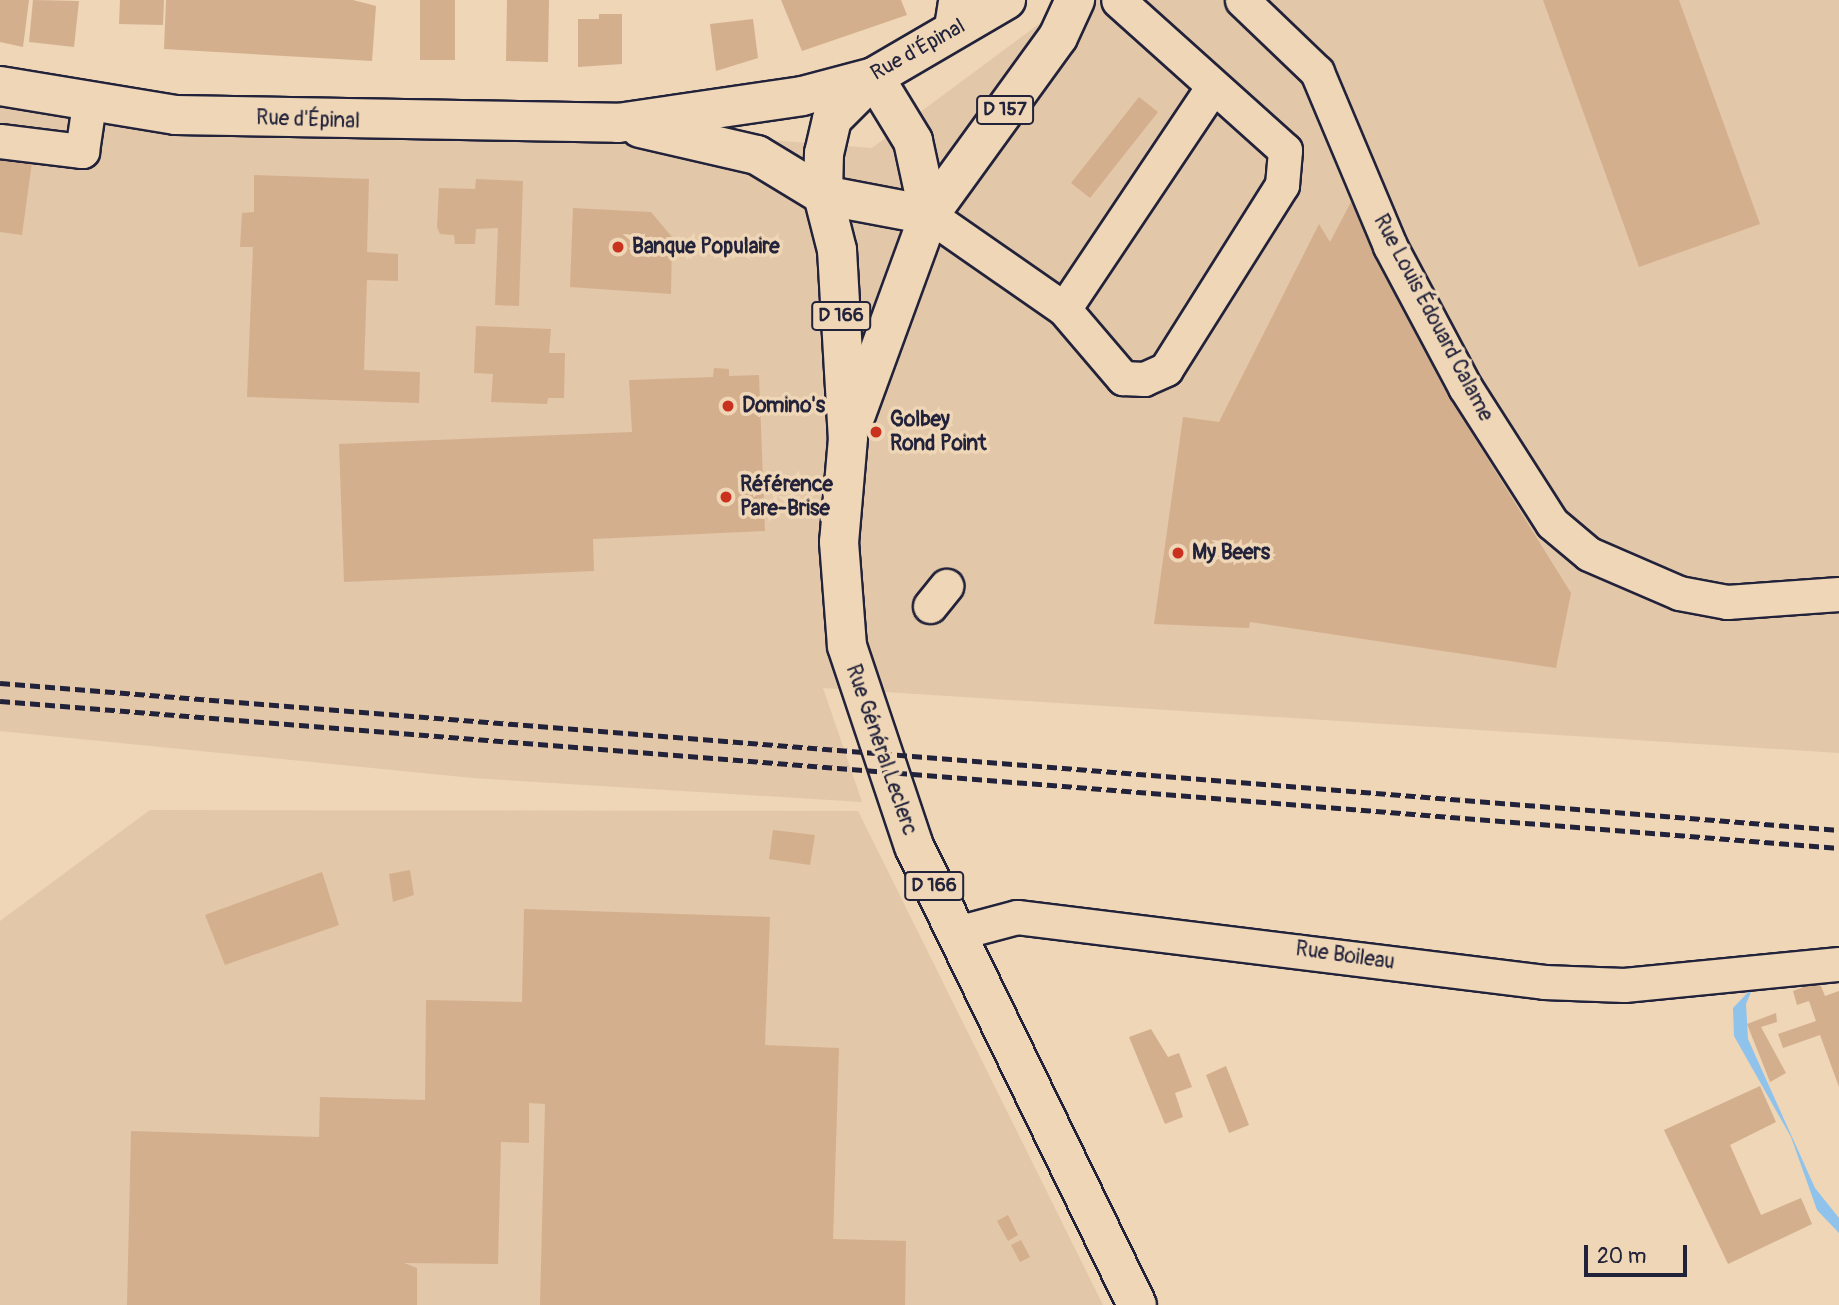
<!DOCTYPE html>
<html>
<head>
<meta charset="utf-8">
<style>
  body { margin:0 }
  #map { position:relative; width:1839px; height:1305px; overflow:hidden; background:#eed6b6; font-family:Pangolin,sans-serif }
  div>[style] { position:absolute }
  .built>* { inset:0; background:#e2c7a8 }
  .water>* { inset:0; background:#8fc3ec }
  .building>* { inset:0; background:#d4af8d }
  .roads { filter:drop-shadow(2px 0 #22223b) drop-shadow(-2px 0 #22223b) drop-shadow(0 2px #22223b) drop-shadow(0 -2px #22223b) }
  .minor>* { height:33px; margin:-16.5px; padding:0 16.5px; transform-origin:16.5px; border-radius:16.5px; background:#eed6b6 }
  .major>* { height:38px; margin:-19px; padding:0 19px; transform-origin:19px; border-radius:19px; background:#eed6b6 }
  .rail>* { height:5px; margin-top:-2.5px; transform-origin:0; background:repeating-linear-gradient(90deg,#22223b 0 10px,transparent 0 15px) }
  .dots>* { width:19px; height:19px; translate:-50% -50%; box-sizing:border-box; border:4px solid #eed6b6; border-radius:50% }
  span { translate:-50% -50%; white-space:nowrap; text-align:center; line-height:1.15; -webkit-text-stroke:7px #eed6b6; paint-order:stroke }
  .shield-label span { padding:2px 5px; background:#eed6b6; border:2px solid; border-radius:5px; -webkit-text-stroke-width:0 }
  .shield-label { font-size:19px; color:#22223b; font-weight:700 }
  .street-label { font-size:21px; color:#22223b }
  .poi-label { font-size:21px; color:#22223b; font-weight:700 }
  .left { translate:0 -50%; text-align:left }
  .scale { position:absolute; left:1584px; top:1245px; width:103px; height:32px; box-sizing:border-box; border:4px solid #22223b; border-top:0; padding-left:9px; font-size:21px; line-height:24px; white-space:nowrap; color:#22223b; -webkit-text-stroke:5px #eed6b6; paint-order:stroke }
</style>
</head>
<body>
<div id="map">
  <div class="built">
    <div style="clip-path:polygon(1071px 0,1839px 0,1839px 753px,823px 688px,862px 802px,473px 778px,0 731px,0 81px,872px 148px)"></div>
    <div style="clip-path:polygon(150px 810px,858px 811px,1103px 1305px,0 1305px,0 921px)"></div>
  </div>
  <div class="water">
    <div style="clip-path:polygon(1753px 987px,1746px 1004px,1748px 1039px,1815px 1188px,1839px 1218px,1839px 1233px,1817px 1210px,1791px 1137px,1734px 1036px,1733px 1008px)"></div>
  </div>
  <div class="building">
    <div style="clip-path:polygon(0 0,29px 0,23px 47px,0 42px)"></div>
    <div style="clip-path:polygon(33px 0,79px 1px,74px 47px,29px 42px)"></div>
    <div style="clip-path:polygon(120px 0,164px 0,163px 25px,119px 24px)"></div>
    <div style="clip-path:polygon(166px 0,353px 0,376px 6px,372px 61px,164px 49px)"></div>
    <div style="clip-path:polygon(420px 0,455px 0,455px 60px,420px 60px)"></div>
    <div style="clip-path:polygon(507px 0,549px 0,548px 62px,506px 61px)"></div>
    <div style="clip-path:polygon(781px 0,901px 0,907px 15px,802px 51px)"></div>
    <div style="clip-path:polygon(1543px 0,1679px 0,1760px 224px,1639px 267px)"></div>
    <div style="clip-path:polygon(599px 14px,622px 14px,622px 64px,578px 67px,578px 19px,599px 19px)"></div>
    <div style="clip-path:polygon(753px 19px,758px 58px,716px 71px,710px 24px)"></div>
    <div style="clip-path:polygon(1139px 97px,1158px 112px,1090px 198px,1071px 183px)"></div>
    <div style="clip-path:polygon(0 157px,32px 162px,22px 235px,0 232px)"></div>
    <div style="clip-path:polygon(254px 175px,369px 179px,367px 252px,398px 254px,398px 281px,367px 280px,364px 370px,420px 372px,419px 403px,247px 397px,253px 247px,240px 247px,242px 213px,254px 212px)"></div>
    <div style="clip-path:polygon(476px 179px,523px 181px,519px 306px,495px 305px,498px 228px,476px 229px,475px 244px,455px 244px,454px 235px,440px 234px,437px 227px,439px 188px,475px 189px)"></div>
    <div style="clip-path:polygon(1351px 202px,1443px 387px,1571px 593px,1556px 668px,1250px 622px,1249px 628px,1154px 624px,1183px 417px,1219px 422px,1319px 224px,1330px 242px)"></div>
    <div style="clip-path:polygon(573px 208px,651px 212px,672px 237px,671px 294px,570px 287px)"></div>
    <div style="clip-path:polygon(476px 326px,551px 329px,549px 353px,565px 353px,564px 398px,548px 398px,547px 404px,491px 402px,493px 374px,474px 373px)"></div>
    <div style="clip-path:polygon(714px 368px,729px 369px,729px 376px,759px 375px,765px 531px,593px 539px,594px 571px,344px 582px,339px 444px,632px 432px,629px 380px,713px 377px)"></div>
    <div style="clip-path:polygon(773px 830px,815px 835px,810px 865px,769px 859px)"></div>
    <div style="clip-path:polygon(410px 870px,414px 895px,393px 902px,389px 874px)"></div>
    <div style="clip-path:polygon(322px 872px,339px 925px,225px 965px,205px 915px)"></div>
    <div style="clip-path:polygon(524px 909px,770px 917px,765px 1045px,839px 1048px,833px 1239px,906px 1241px,905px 1305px,540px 1305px,545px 1104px,529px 1103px,529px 1143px,501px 1142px,498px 1264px,404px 1263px,417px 1268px,417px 1305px,127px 1305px,131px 1131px,319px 1137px,320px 1097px,425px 1100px,426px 1000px,522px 1002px)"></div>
    <div style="clip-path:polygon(1819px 981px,1825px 996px,1839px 991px,1839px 1087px,1820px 1035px,1783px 1048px,1778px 1034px,1816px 1021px,1809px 1001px,1797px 1005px,1793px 991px)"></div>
    <div style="clip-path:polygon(1776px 1013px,1777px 1022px,1761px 1027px,1786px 1073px,1770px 1082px,1747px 1024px)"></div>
    <div style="clip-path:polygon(1151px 1029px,1168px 1057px,1179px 1053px,1192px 1087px,1175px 1093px,1183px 1117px,1165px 1124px,1129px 1037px)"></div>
    <div style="clip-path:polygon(1226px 1066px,1249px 1125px,1229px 1133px,1206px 1075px)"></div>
    <div style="clip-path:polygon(1760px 1086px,1776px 1122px,1730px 1145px,1761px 1215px,1801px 1198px,1812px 1224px,1728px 1264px,1664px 1130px)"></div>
    <div style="clip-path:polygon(1008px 1215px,1018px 1235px,1008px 1241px,997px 1221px)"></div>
    <div style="clip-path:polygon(1021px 1240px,1030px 1257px,1020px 1262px,1011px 1245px)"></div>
  </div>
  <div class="roads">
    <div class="minor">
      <div style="left:1242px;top:0;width:104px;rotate:43.8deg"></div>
      <div style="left:1317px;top:72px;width:189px;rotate:67.2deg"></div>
      <div style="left:1390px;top:246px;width:160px;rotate:62deg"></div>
      <div style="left:1465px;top:387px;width:161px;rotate:57.4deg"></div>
      <div style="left:1552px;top:523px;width:48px;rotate:40deg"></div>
      <div style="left:1589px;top:554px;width:98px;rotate:23.4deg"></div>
      <div style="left:1679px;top:593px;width:49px;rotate:10.6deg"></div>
      <div style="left:1727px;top:602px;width:112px;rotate:-4.1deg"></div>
      <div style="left:950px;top:33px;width:33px;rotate:-81deg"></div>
      <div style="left:0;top:141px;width:83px;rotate:7deg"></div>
      <div style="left:82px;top:151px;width:48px;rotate:-81.5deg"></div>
      <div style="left:929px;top:215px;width:165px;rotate:34.8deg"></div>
      <div style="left:1064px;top:309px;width:91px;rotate:49.5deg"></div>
      <div style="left:1123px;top:378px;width:21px;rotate:3deg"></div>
      <div style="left:1144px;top:379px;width:24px;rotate:-24deg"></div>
      <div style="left:1166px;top:369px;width:218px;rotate:-57.8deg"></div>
      <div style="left:1282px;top:185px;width:35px;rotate:-85deg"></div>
      <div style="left:1285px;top:150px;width:224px;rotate:-138.1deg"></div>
      <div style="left:1064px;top:309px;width:265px;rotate:-56.2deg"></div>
      <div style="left:930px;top:606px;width:26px;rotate:-51deg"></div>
      <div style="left:957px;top:933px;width:62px;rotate:-14.9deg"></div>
      <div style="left:1017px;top:917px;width:531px;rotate:7.03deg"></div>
      <div style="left:1544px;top:982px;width:80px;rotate:2.1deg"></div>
      <div style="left:1624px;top:985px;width:216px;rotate:-5.6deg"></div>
    </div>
    <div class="major">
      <div style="left:874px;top:77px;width:59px;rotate:135deg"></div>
      <div style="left:832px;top:119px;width:35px;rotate:103deg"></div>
      <div style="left:824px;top:153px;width:42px;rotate:91.4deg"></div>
      <div style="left:823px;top:195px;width:57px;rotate:75.7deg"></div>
      <div style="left:837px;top:250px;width:188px;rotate:86.7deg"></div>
      <div style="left:848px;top:438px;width:104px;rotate:94.9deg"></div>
      <div style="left:839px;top:542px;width:104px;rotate:85.6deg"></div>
      <div style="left:847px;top:646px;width:211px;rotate:71.5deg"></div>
      <div style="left:914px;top:846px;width:510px;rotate:64.09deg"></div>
      <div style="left:874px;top:77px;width:75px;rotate:58.6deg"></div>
      <div style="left:913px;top:141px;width:76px;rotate:77.8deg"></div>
      <div style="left:0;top:86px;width:178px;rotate:9.4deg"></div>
      <div style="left:176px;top:115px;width:442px;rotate:1deg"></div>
      <div style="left:618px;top:123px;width:186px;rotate:-8.3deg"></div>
      <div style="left:802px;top:96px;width:74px;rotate:-14.8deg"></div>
      <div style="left:874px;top:77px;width:153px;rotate:-30.3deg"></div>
      <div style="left:640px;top:128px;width:120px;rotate:13deg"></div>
      <div style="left:757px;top:155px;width:77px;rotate:31.2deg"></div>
      <div style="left:823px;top:195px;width:108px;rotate:10.7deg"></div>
      <div style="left:854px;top:420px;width:218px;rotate:-69.9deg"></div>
      <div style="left:929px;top:215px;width:220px;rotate:-54.1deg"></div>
      <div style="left:1058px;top:37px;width:41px;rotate:-65.3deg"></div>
    </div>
  </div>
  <div class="rail">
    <div style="left:0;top:683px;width:1845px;rotate:4.57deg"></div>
    <div style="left:0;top:701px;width:1845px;rotate:4.57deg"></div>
  </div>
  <div class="dots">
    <div style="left:618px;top:247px;background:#c8321e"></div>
    <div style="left:728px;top:406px;background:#c8321e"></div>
    <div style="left:876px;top:432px;background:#c8321e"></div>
    <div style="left:726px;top:497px;background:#c8321e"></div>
    <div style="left:1178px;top:553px;background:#c8321e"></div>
  </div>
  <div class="shield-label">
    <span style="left:1005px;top:110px">D 157</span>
    <span style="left:841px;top:316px">D 166</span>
    <span style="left:934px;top:886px">D 166</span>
  </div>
  <div class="street-label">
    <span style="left:918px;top:50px;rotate:-29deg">Rue d'Épinal</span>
    <span style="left:308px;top:120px;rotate:2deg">Rue d'Épinal</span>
    <span style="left:1433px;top:318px;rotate:62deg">Rue Louis Édouard Calame</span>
    <span style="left:881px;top:750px;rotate:71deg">Rue Général Leclerc</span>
    <span style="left:1345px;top:956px;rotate:8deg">Rue Boileau</span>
  </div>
  <div class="poi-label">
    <span class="left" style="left:632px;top:247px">Banque Populaire</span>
    <span class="left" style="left:742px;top:406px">Domino's</span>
    <span class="left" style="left:890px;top:432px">Golbey<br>Rond Point</span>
    <span class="left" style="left:740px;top:497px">Référence<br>Pare-Brise</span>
    <span class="left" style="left:1192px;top:553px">My Beers</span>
  </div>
  <div class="scale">20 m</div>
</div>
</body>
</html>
